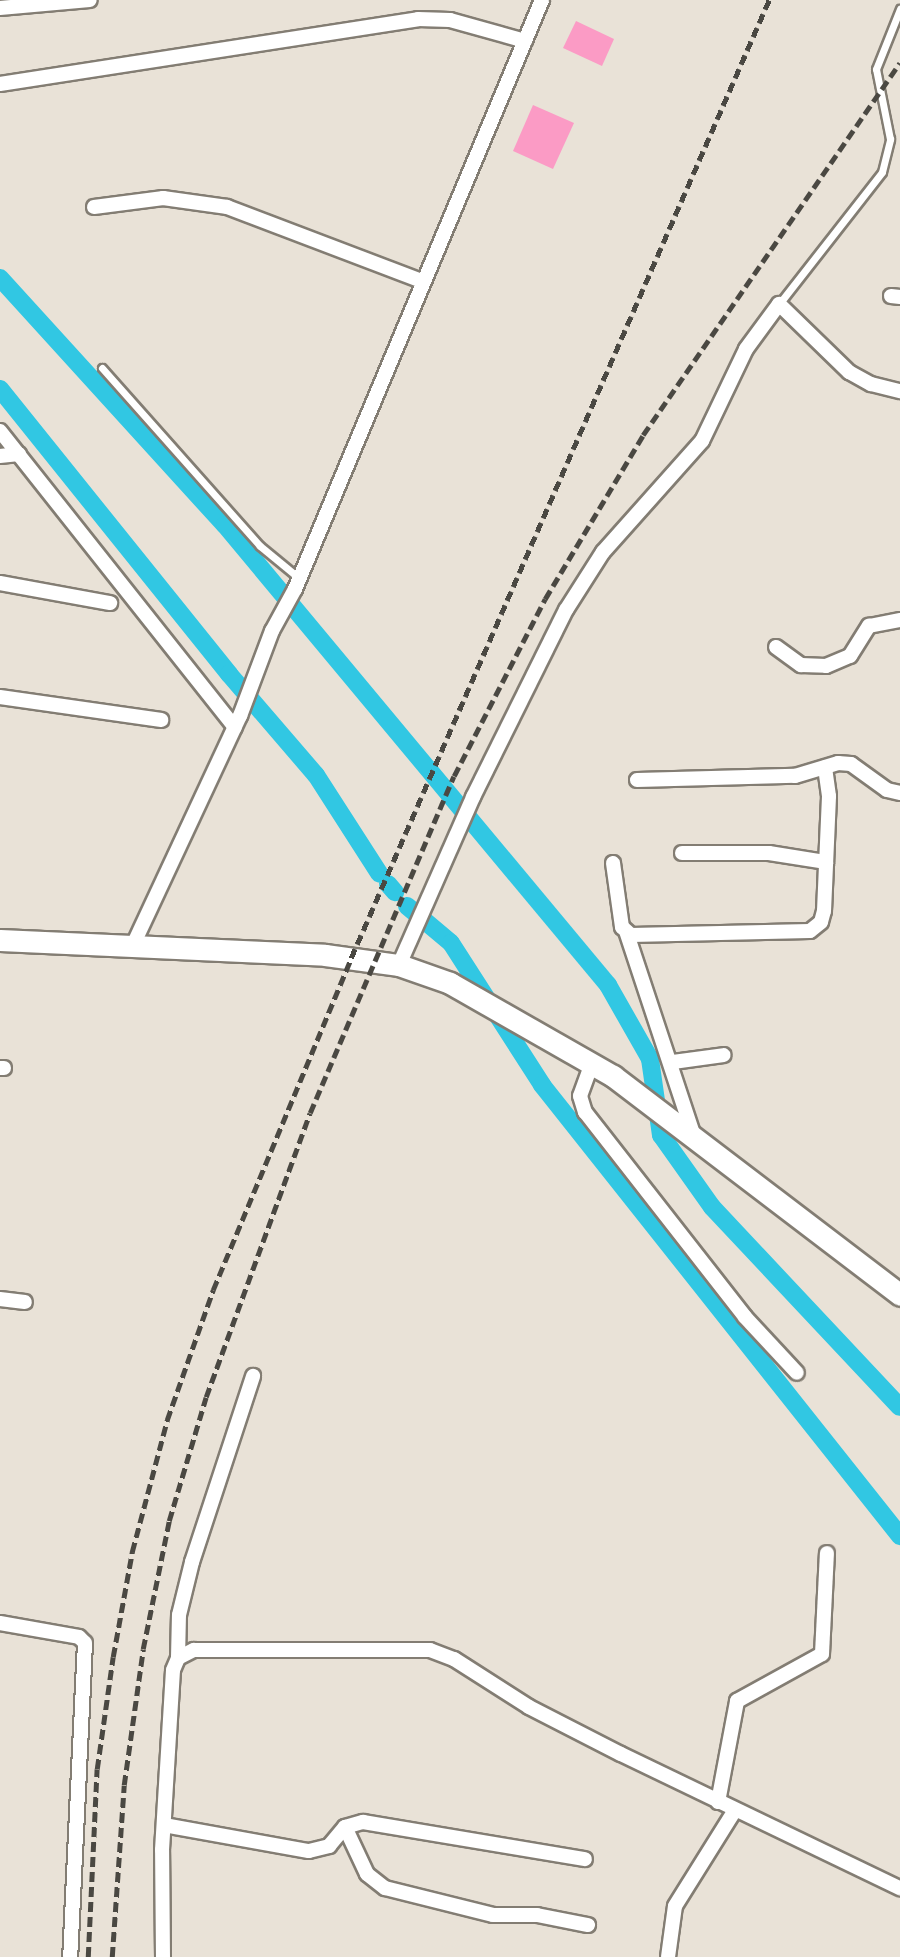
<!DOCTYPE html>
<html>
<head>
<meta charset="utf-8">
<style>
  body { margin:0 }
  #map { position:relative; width:900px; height:1957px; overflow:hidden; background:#e9e2d7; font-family:"Asap Condensed",sans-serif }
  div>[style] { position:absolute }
  .canal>* { height:18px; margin:-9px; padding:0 9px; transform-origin:9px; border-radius:9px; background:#31c7e3 }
  .building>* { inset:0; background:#fb9bc5 }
  .roads { filter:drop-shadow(2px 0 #837d73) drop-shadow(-2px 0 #837d73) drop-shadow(0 2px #837d73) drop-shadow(0 -2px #837d73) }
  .lane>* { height:7px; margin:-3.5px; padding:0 3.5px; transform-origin:3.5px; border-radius:3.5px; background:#fff }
  .street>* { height:14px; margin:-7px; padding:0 7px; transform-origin:7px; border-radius:7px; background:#fff }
  .secondary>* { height:21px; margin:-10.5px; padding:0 10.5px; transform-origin:10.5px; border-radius:10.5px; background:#fff }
  .rail>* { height:4.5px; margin-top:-2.25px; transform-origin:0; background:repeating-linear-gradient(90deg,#4a4842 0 10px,transparent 0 15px) }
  span { translate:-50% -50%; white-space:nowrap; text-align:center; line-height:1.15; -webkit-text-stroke:5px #f6efe4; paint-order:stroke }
</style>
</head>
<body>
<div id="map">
  <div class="canal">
    <div style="left:0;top:278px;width:334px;rotate:47.7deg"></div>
    <div style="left:225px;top:525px;width:599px;rotate:50.22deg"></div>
    <div style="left:608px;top:985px;width:85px;rotate:60.4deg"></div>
    <div style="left:650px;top:1059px;width:77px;rotate:81.8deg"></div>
    <div style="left:661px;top:1135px;width:88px;rotate:54.7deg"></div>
    <div style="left:712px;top:1207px;width:274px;rotate:46.8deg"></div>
    <div style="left:0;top:389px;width:366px;rotate:51.2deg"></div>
    <div style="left:229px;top:674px;width:133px;rotate:49.3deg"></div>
    <div style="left:316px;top:775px;width:117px;rotate:57.3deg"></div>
    <div style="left:388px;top:884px;width:11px;rotate:49deg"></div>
    <div style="left:407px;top:906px;width:57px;rotate:40.1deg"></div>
    <div style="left:451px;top:943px;width:169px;rotate:57.3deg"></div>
    <div style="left:542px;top:1085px;width:576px;rotate:51.56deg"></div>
  </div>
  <div class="building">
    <div style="clip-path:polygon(576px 21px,614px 39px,602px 66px,563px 48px)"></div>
    <div style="clip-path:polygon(533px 105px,574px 123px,553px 169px,513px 151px)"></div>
  </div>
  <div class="roads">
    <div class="lane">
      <div style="left:779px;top:304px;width:167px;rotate:-52deg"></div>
      <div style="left:882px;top:172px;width:34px;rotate:-76deg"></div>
      <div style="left:890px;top:139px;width:71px;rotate:-101.3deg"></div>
      <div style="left:876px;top:69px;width:65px;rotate:-68.2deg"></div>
      <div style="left:102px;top:368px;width:238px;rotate:48.4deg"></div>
      <div style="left:260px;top:546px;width:50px;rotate:39.4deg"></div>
    </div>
    <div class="street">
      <div style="left:0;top:8px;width:90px;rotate:-5.1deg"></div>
      <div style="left:0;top:84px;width:423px;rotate:-8.8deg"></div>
      <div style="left:418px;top:19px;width:32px;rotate:2deg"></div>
      <div style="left:450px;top:20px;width:78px;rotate:15.6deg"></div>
      <div style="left:94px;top:207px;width:70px;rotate:-7.4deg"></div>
      <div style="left:163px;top:198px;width:65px;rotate:8deg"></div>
      <div style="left:227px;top:207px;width:209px;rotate:20.8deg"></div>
      <div style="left:891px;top:296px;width:9px;rotate:6deg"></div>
      <div style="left:0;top:431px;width:378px;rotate:51.6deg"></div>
      <div style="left:0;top:456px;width:19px;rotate:-6deg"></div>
      <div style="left:0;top:583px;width:112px;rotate:10.3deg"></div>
      <div style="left:776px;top:647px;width:31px;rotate:36deg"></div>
      <div style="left:801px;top:665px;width:25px;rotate:2deg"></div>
      <div style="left:826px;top:666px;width:26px;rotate:-23deg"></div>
      <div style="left:850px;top:656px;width:36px;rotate:-58deg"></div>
      <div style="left:869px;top:626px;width:32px;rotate:-11deg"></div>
      <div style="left:0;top:697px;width:163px;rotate:8.1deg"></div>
      <div style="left:637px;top:780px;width:158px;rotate:-1.5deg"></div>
      <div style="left:795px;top:776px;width:45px;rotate:-16.8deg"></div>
      <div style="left:838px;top:763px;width:13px;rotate:4deg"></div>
      <div style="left:851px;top:764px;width:44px;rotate:35.8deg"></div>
      <div style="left:887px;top:790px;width:13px;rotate:13deg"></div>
      <div style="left:682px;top:853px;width:87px"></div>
      <div style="left:769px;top:853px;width:58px;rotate:9deg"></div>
      <div style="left:613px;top:863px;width:65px;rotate:82deg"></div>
      <div style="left:622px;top:927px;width:12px;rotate:42deg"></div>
      <div style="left:631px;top:935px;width:179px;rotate:-1.3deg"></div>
      <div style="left:810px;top:931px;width:14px;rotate:-39deg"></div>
      <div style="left:821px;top:922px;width:11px;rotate:-75deg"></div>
      <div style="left:824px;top:911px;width:115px;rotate:-87.5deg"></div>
      <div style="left:829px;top:796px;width:29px;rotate:-98deg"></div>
      <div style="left:626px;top:931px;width:217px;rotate:71.7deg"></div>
      <div style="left:134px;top:943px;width:251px;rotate:-65deg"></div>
      <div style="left:240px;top:716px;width:91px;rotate:-69.4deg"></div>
      <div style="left:272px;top:631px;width:48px;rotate:-61.3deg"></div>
      <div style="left:295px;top:589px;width:639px;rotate:-67.25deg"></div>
      <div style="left:399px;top:965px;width:184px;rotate:-66.2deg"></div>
      <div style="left:473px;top:797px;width:209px;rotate:-63.6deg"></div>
      <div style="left:566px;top:610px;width:69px;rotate:-57.5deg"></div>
      <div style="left:603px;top:552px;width:149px;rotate:-48.3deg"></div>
      <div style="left:702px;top:441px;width:102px;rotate:-64.4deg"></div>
      <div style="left:746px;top:349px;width:56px;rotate:-53.7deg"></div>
      <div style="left:779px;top:304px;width:98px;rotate:44.2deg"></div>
      <div style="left:849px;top:372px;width:25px;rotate:29deg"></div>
      <div style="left:871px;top:384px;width:30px;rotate:14deg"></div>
      <div style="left:673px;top:1062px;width:51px;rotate:-7.8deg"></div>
      <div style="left:592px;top:1063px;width:35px;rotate:110deg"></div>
      <div style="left:580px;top:1096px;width:17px;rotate:73deg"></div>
      <div style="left:585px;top:1112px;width:260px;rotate:52deg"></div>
      <div style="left:745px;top:1317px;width:76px;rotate:47.1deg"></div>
      <div style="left:0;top:1068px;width:4px"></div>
      <div style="left:0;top:1299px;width:25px;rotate:7deg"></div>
      <div style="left:0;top:1623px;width:80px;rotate:10deg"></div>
      <div style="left:79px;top:1637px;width:8px;rotate:45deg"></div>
      <div style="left:85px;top:1643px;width:314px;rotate:92.7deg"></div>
      <div style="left:178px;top:1658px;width:43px;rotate:-88.7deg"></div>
      <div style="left:179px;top:1615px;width:55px;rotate:-76.2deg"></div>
      <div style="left:192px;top:1562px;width:196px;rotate:-71.8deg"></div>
      <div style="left:718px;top:1802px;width:103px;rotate:-79.3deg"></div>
      <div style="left:737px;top:1701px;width:97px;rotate:-28.9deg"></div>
      <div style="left:822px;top:1654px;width:101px;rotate:-87.2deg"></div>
      <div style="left:164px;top:1825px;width:147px;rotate:10.2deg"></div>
      <div style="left:309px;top:1851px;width:21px;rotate:-14deg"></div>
      <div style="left:329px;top:1846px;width:25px;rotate:-50deg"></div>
      <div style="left:345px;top:1827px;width:19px;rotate:-16deg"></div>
      <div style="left:363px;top:1822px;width:225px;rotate:9.5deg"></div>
      <div style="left:345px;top:1827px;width:52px;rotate:64.9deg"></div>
      <div style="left:367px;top:1874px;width:23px;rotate:38deg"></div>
      <div style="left:385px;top:1888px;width:111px;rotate:14deg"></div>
      <div style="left:493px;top:1915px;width:44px"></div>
      <div style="left:537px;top:1915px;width:52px;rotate:11.1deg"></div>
      <div style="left:163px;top:1957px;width:107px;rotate:-90.5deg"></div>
      <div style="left:162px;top:1850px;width:180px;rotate:-86.5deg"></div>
      <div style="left:173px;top:1670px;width:13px;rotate:-67deg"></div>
      <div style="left:178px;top:1658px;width:18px;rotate:-27deg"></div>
      <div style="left:194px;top:1650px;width:236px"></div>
      <div style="left:430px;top:1650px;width:26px;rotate:21deg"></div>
      <div style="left:454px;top:1659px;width:89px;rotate:32.6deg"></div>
      <div style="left:529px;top:1707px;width:103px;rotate:27.1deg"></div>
      <div style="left:621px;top:1754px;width:310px;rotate:25.7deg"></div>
      <div style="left:668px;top:1957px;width:51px;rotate:-82.2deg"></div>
      <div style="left:675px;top:1906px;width:113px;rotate:-58deg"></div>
    </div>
    <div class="secondary">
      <div style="left:0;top:940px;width:325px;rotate:2.6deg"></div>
      <div style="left:325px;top:955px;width:75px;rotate:7.7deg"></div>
      <div style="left:399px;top:965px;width:54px;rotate:19.4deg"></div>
      <div style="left:450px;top:983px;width:188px;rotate:29.7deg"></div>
      <div style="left:613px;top:1076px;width:361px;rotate:37.3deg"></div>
    </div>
  </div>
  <div class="rail">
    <div style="left:88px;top:1957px;width:188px;rotate:-87.3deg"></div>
    <div style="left:97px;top:1769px;width:113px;rotate:-81.9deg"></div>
    <div style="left:113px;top:1657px;width:107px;rotate:-79.7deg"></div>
    <div style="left:132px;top:1552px;width:137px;rotate:-75.1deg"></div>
    <div style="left:167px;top:1420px;width:138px;rotate:-70.5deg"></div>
    <div style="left:213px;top:1290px;width:360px;rotate:-67.4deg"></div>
    <div style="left:351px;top:958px;width:1045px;rotate:-66.43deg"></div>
    <div style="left:112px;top:1957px;width:172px;rotate:-86deg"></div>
    <div style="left:124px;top:1785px;width:137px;rotate:-82deg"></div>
    <div style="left:143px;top:1649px;width:131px;rotate:-78.5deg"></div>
    <div style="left:169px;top:1521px;width:129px;rotate:-73.4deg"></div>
    <div style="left:206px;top:1397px;width:302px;rotate:-69.9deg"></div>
    <div style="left:310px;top:1113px;width:366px;rotate:-66.9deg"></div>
    <div style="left:454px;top:776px;width:199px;rotate:-62.8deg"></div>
    <div style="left:545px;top:599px;width:191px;rotate:-59.1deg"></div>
    <div style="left:643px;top:435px;width:452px;rotate:-55.4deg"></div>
  </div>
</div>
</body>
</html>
